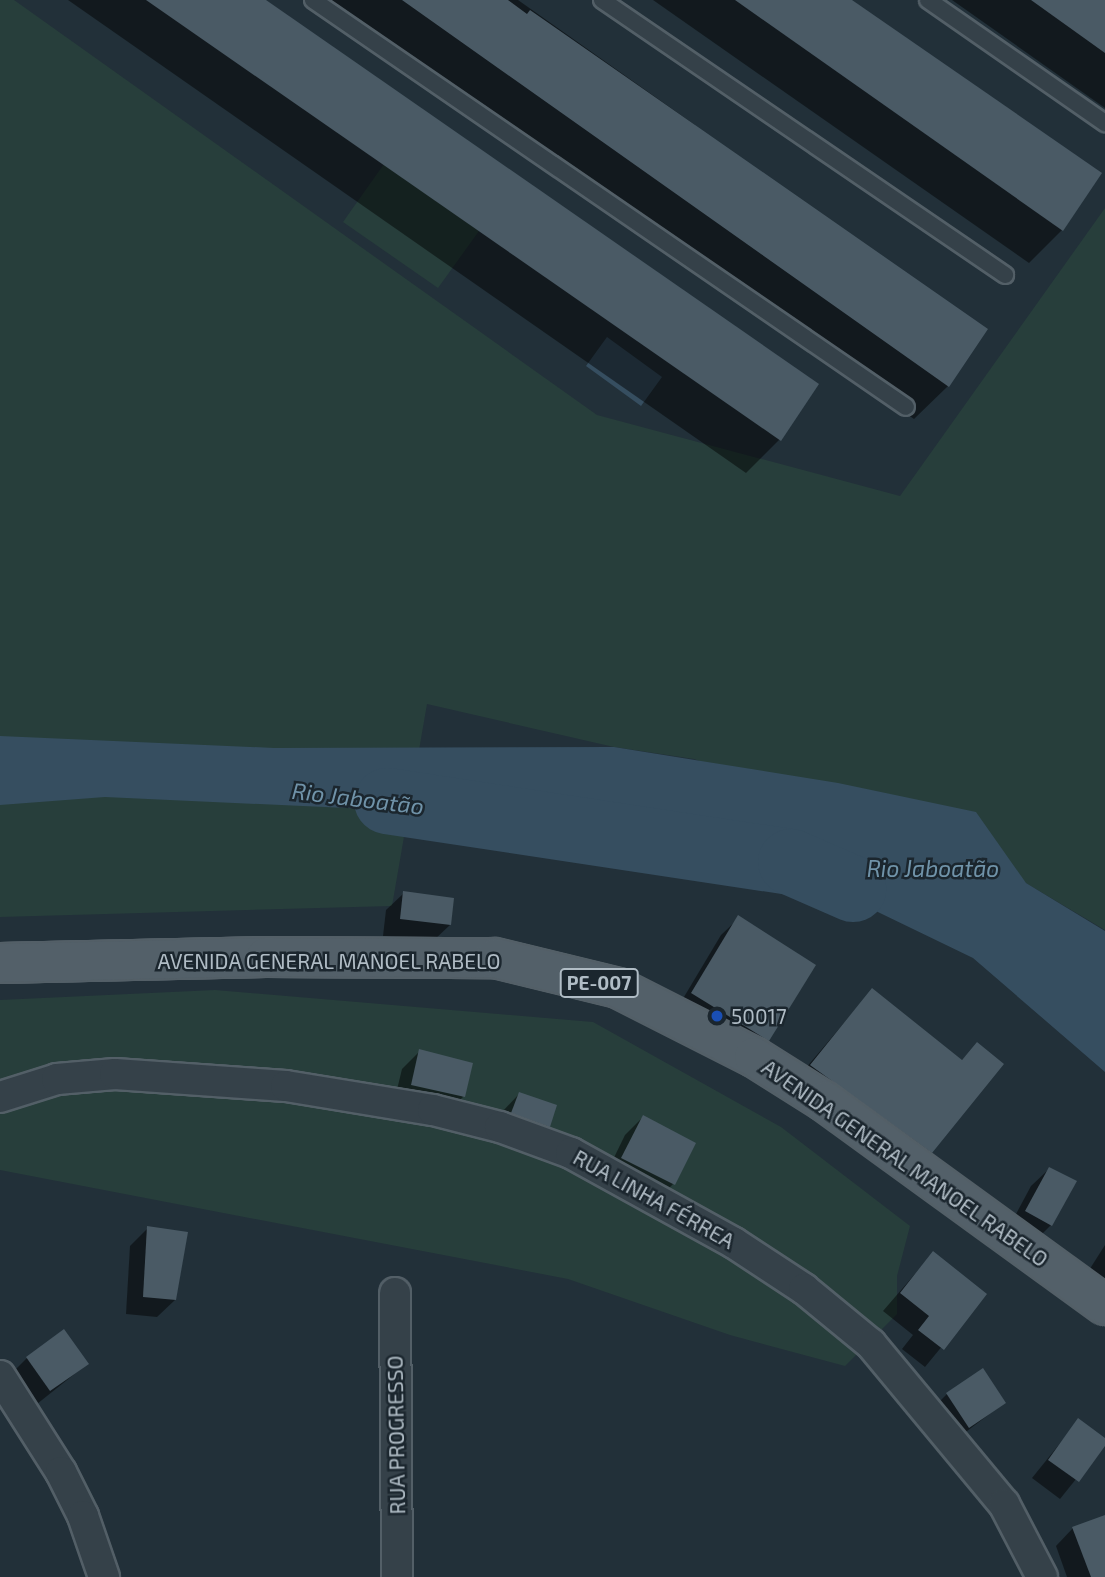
<!DOCTYPE html>
<html>
<head>
<meta charset="utf-8">
<style>
  body { margin:0 }
  #map { position:relative; width:1105px; height:1577px; overflow:hidden; background:#223039; font-family:"Exo 2",sans-serif }
  div>[style] { position:absolute }
  .green>* { inset:0; background:#273e3b }
  .water>* { inset:0; background:#364e60 }
  .shadow>* { inset:0; background:#0007 }
  .river>* { height:66px; margin:-33px; padding:0 33px; transform-origin:33px; border-radius:33px; background:#364e60 }
  .building>* { inset:0; background:#4a5a65 }
  .roads { filter:drop-shadow(2px 0 #535f67) drop-shadow(-2px 0 #535f67) drop-shadow(0 2px #535f67) drop-shadow(0 -2px #535f67) }
  .service>* { height:16px; margin:-8px; padding:0 8px; transform-origin:8px; border-radius:8px; background:#354149 }
  .minor>* { height:30px; margin:-15px; padding:0 15px; transform-origin:15px; border-radius:15px; background:#354149 }
  .primary>* { height:38px; margin:-19px; padding:0 19px; transform-origin:19px; border-radius:19px; background:#536069 }
  .dots>* { width:19px; height:19px; translate:-50% -50%; box-sizing:border-box; border:4px solid #1b262e; border-radius:50% }
  span { translate:-50% -50%; white-space:nowrap; text-align:center; line-height:1.15; -webkit-text-stroke:5px #1b262e; paint-order:stroke }
  .shield-label span { padding:2px 5px; background:#1b262e; border:2px solid; border-radius:5px; -webkit-text-stroke-width:0 }
  .shield-label { font-size:19px; color:#b0bcc5; font-weight:700 }
  .street-label { font-size:21px; color:#b0bcc5 }
  .poi-label { font-size:21px; color:#b0bcc5 }
  .left { translate:0 -50%; text-align:left }
  .water-label { font-size:23px; color:#7093a9; font-style:italic }
</style>
</head>
<body>
<div id="map">
  <div class="green">
    <div style="clip-path:polygon(0 0,14px 0,597px 415px,900px 496px,1105px 208px,1105px 930px,1009px 873px,694px 759px,614px 747px,427px 704px,392px 906px,0 917px)"></div>
    <div style="clip-path:polygon(384px 164px,479px 231px,438px 288px,343px 222px)"></div>
    <div style="clip-path:polygon(215px 990px,593px 1022px,781px 1127px,910px 1226px,897px 1276px,897px 1314px,845px 1366px,730px 1335px,568px 1279px,0 1170px,0 1000px)"></div>
  </div>
  <div class="water">
    <div style="clip-path:polygon(607px 337px,662px 377px,641px 406px,586px 366px)"></div>
    <div style="clip-path:polygon(0 736px,274px 748px,614px 747px,838px 783px,976px 812px,1026px 883px,1105px 931px,1105px 1072px,973px 958px,696px 824px,105px 797px,0 805px)"></div>
  </div>
  <div class="shadow">
    <div style="clip-path:polygon(68px 0,263px 0,817px 384px,779px 440px,746px 473px)"></div>
    <div style="clip-path:polygon(311px 0,518px 0,695px 125px,693px 128px,948px 386px,914px 419px,342px 15px)"></div>
    <div style="clip-path:polygon(653px 0,850px 0,1062px 230px,1029px 263px)"></div>
    <div style="clip-path:polygon(952px 0,1105px 0,1105px 108px)"></div>
    <div style="clip-path:polygon(404px 893px,450px 925px,432px 942px,383px 936px,386px 910px)"></div>
    <div style="clip-path:polygon(739px 918px,768px 1040px,750px 1057px,675px 1012px,721px 935px)"></div>
    <div style="clip-path:polygon(872px 990px,961px 1061px,977px 1044px,931px 1151px,908px 1175px,788px 1089px)"></div>
    <div style="clip-path:polygon(420px 1051px,463px 1097px,445px 1114px,394px 1102px,402px 1069px)"></div>
    <div style="clip-path:polygon(519px 1094px,548px 1126px,530px 1143px,495px 1130px,502px 1112px)"></div>
    <div style="clip-path:polygon(643px 1117px,694px 1144px,673px 1184px,656px 1202px,605px 1176px,625px 1135px)"></div>
    <div style="clip-path:polygon(1049px 1169px,1051px 1225px,1033px 1243px,1008px 1229px,1031px 1186px)"></div>
    <div style="clip-path:polygon(148px 1228px,175px 1300px,157px 1317px,126px 1314px,130px 1246px)"></div>
    <div style="clip-path:polygon(1105px 1245px,1105px 1303px,1079px 1286px)"></div>
    <div style="clip-path:polygon(933px 1253px,985px 1294px,925px 1367px,902px 1349px,913px 1335px,883px 1311px)"></div>
    <div style="clip-path:polygon(27px 1358px,87px 1364px,32px 1408px,9px 1376px)"></div>
    <div style="clip-path:polygon(947px 1394px,1004px 1403px,950px 1444px,929px 1412px)"></div>
    <div style="clip-path:polygon(1078px 1421px,1105px 1443px,1060px 1499px,1032px 1478px)"></div>
    <div style="clip-path:polygon(1105px 1517px,1105px 1577px,1067px 1577px,1056px 1546px,1073px 1528px)"></div>
  </div>
  <div class="river">
    <div style="left:387px;top:801px;width:409px;rotate:8.6deg"></div>
    <div style="left:791px;top:862px;width:68px;rotate:23.5deg"></div>
  </div>
  <div class="building">
    <div style="clip-path:polygon(146px 0,266px 0,819px 384px,781px 441px)"></div>
    <div style="clip-path:polygon(402px 0,508px 0,527px 14px,530px 10px,988px 329px,949px 387px)"></div>
    <div style="clip-path:polygon(735px 0,852px 0,1102px 173px,1063px 231px)"></div>
    <div style="clip-path:polygon(1031px 0,1105px 0,1105px 53px)"></div>
    <div style="clip-path:polygon(403px 891px,454px 898px,451px 925px,400px 919px)"></div>
    <div style="clip-path:polygon(738px 915px,816px 965px,769px 1041px,691px 993px)"></div>
    <div style="clip-path:polygon(872px 988px,962px 1060px,977px 1042px,1004px 1064px,932px 1153px,810px 1065px)"></div>
    <div style="clip-path:polygon(419px 1049px,473px 1063px,465px 1097px,411px 1085px)"></div>
    <div style="clip-path:polygon(519px 1092px,557px 1105px,550px 1127px,511px 1113px)"></div>
    <div style="clip-path:polygon(643px 1115px,696px 1143px,675px 1185px,621px 1158px)"></div>
    <div style="clip-path:polygon(1049px 1167px,1077px 1181px,1052px 1226px,1025px 1211px)"></div>
    <div style="clip-path:polygon(147px 1226px,188px 1232px,176px 1300px,143px 1297px)"></div>
    <div style="clip-path:polygon(933px 1251px,987px 1294px,944px 1350px,918px 1330px,929px 1316px,900px 1293px)"></div>
    <div style="clip-path:polygon(64px 1329px,89px 1364px,50px 1391px,26px 1357px)"></div>
    <div style="clip-path:polygon(983px 1368px,1006px 1403px,969px 1428px,946px 1393px)"></div>
    <div style="clip-path:polygon(1078px 1418px,1105px 1438px,1105px 1446px,1079px 1482px,1048px 1460px)"></div>
    <div style="clip-path:polygon(1105px 1515px,1105px 1577px,1091px 1577px,1072px 1527px)"></div>
  </div>
  <div class="roads">
    <div class="service">
      <div style="left:313px;top:0;width:719px;rotate:34.46deg"></div>
      <div style="left:602px;top:0;width:488px;rotate:34.3deg"></div>
      <div style="left:928px;top:0;width:216px;rotate:34.8deg"></div>
    </div>
    <div class="minor">
      <div style="left:0;top:1097px;width:60px;rotate:-17.5deg"></div>
      <div style="left:57px;top:1079px;width:58px;rotate:-4.9deg"></div>
      <div style="left:115px;top:1074px;width:171px;rotate:4deg"></div>
      <div style="left:286px;top:1086px;width:149px;rotate:9.3deg"></div>
      <div style="left:433px;top:1110px;width:69px;rotate:14.2deg"></div>
      <div style="left:500px;top:1127px;width:76px;rotate:20.1deg"></div>
      <div style="left:571px;top:1153px;width:186px;rotate:28.9deg"></div>
      <div style="left:734px;top:1243px;width:84px;rotate:33.3deg"></div>
      <div style="left:804px;top:1289px;width:87px;rotate:39.4deg"></div>
      <div style="left:871px;top:1344px;width:208px;rotate:50.3deg"></div>
      <div style="left:1004px;top:1504px;width:82px;rotate:62.5deg"></div>
      <div style="left:395px;top:1293px;width:284px;rotate:89.6deg"></div>
      <div style="left:0;top:1376px;width:114px;rotate:57.6deg"></div>
      <div style="left:61px;top:1472px;width:49px;rotate:63.4deg"></div>
      <div style="left:83px;top:1516px;width:65px;rotate:71deg"></div>
    </div>
    <div class="primary">
      <div style="left:0;top:963px;width:266px;rotate:-1.3deg"></div>
      <div style="left:266px;top:957px;width:229px;rotate:0.3deg"></div>
      <div style="left:495px;top:958px;width:127px;rotate:13.7deg"></div>
      <div style="left:618px;top:988px;width:153px;rotate:26.9deg"></div>
      <div style="left:754px;top:1057px;width:83px;rotate:32.2deg"></div>
      <div style="left:824px;top:1101px;width:347px;rotate:36deg"></div>
    </div>
  </div>
  <div class="dots">
    <div style="left:717px;top:1016px;background:#1a4fb4"></div>
  </div>
  <div class="shield-label">
    <span style="left:599px;top:983px">PE-007</span>
  </div>
  <div class="street-label">
    <span style="left:329px;top:961px">AVENIDA GENERAL MANOEL RABELO</span>
    <span style="left:905px;top:1163px;rotate:35deg">AVENIDA GENERAL MANOEL RABELO</span>
    <span style="left:654px;top:1199px;rotate:29deg">RUA LINHA FÉRREA</span>
    <span style="left:396px;top:1435px;rotate:-91deg">RUA PROGRESSO</span>
  </div>
  <div class="poi-label">
    <span class="left" style="left:731px;top:1016px">50017</span>
  </div>
  <div class="water-label">
    <span style="left:358px;top:798px;rotate:7deg">Rio Jaboatão</span>
    <span style="left:933px;top:868px">Rio Jaboatão</span>
  </div>
</div>
</body>
</html>
